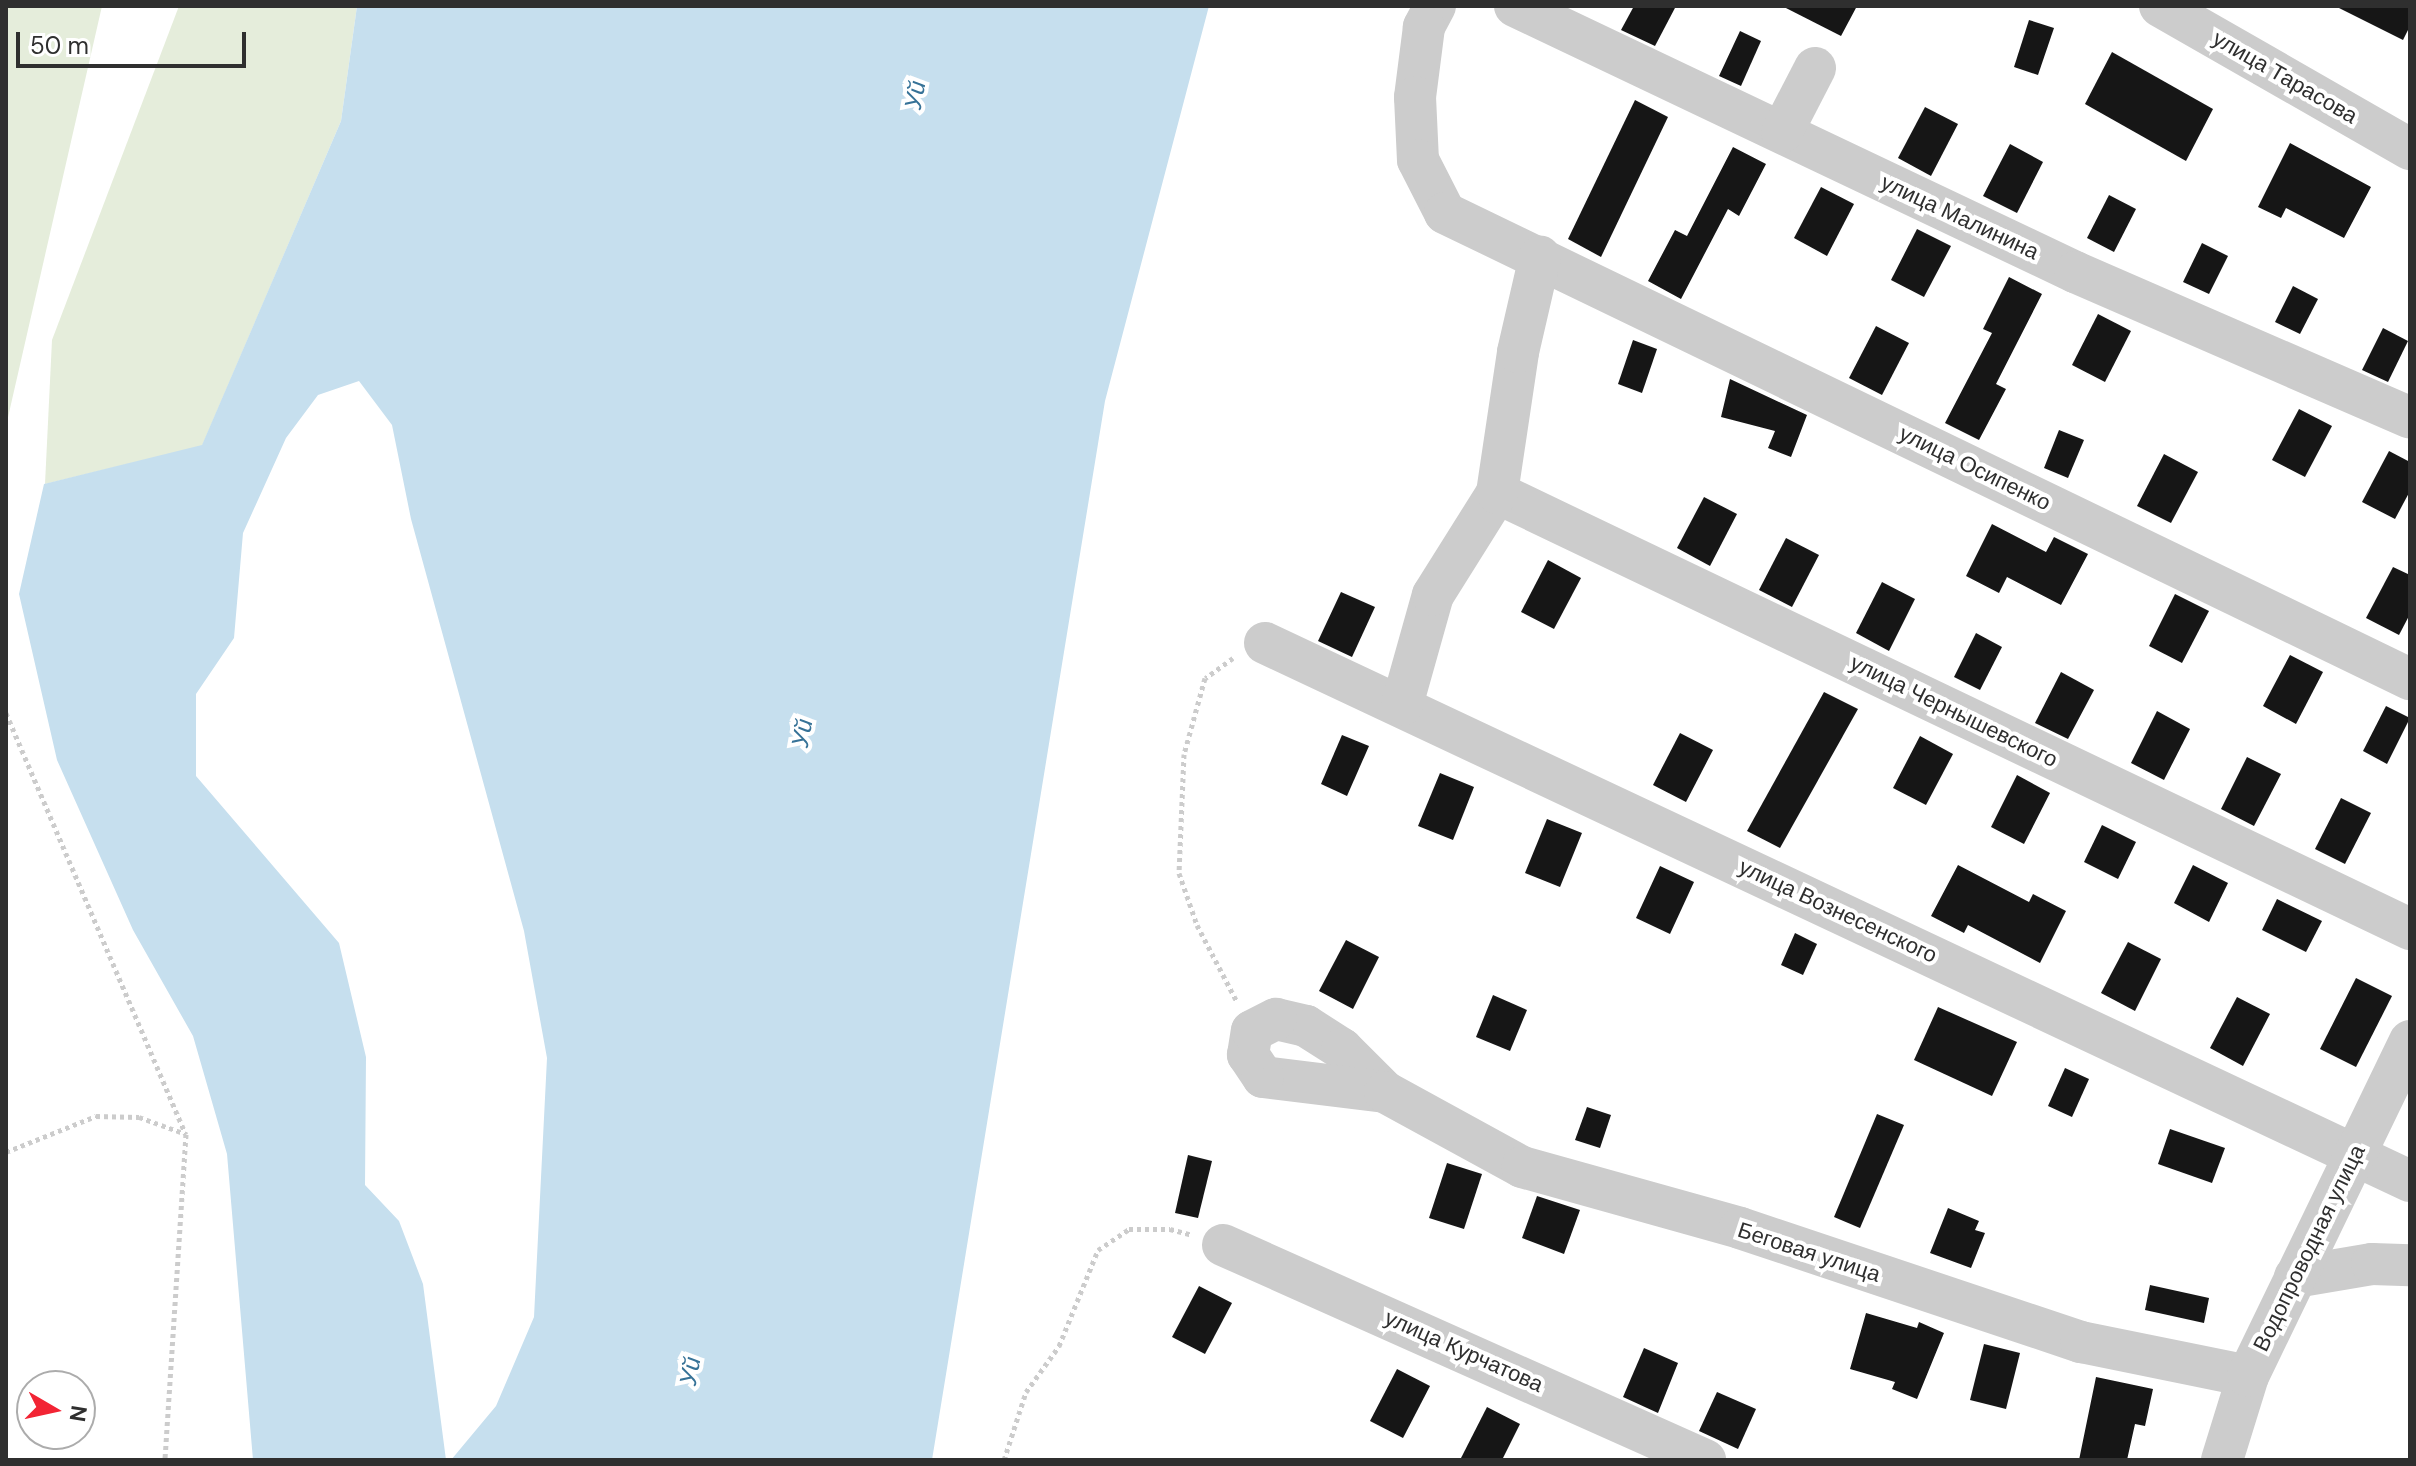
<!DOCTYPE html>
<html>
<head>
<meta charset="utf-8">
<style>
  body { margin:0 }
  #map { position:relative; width:2416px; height:1466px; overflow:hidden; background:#fff; font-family:"DM Sans",sans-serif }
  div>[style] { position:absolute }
  .green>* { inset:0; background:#e5eddb }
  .water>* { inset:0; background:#c6dfee }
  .building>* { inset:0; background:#161616 }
  .path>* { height:5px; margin-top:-2.5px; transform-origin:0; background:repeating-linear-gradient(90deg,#ccc 0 4px,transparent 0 8px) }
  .minor>* { height:42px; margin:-21px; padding:0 21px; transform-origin:21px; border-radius:21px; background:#ccc }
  span { translate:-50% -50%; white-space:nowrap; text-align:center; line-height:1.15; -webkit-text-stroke:8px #fff; paint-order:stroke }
  .street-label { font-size:22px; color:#2f2f2f }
  .water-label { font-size:24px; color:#367297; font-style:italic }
  .frame { position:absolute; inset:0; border:8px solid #2f2f2f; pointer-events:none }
  .north { position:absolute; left:16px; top:1370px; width:80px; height:80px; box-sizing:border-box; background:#fff; border:2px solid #acacac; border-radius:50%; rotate:99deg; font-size:22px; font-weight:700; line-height:32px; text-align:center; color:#2f2f2f }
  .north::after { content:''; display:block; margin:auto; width:28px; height:36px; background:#f22434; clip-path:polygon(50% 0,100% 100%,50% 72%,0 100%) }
  .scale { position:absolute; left:16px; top:32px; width:230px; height:36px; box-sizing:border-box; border:4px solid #2f2f2f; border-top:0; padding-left:10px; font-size:24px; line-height:28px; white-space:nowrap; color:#2f2f2f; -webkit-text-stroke:6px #fff; paint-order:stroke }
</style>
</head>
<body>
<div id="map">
  <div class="green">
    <div style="clip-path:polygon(6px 6px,102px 6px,6px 426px)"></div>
    <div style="clip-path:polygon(179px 6px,357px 6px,341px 121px,202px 446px,45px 484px,52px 340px)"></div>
  </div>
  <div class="water">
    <div style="clip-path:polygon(357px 6px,1209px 6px,1105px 401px,932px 1460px,451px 1460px,496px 1406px,534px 1317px,547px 1058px,524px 931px,411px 519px,392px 425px,359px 381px,318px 395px,286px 438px,243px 533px,234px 638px,196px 694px,196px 776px,339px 943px,366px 1057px,365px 1185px,399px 1221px,423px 1284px,446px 1460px,253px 1460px,227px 1154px,193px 1036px,133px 930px,57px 760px,19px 594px,44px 484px,202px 445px,341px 121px)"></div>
  </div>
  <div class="building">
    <div style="clip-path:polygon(1634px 6px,1676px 6px,1655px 46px,1621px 30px)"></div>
    <div style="clip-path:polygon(1782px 6px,1857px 6px,1841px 36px)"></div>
    <div style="clip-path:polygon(2335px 6px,2410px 6px,2410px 26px,2403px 40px)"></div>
    <div style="clip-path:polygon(2029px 20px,2054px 28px,2038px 75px,2014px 67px)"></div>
    <div style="clip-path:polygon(1740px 31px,1761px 41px,1741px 86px,1719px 76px)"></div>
    <div style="clip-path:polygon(2112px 52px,2213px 109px,2186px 161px,2085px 104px)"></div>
    <div style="clip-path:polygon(1635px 100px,1668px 117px,1601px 257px,1568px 239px)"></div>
    <div style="clip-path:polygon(1925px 107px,1958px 124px,1931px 176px,1898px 158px)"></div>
    <div style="clip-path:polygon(2290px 143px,2371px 187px,2344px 238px,2286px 208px,2281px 218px,2258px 207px)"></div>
    <div style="clip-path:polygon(2010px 144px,2043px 162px,2017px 213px,1983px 196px)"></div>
    <div style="clip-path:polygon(1733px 147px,1766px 164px,1739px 216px,1728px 209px,1681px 299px,1648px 281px,1675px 230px,1687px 236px)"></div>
    <div style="clip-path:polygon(1821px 187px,1854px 204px,1827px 256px,1794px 238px)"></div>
    <div style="clip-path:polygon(2109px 195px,2136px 209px,2114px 252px,2087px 238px)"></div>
    <div style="clip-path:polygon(1917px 229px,1951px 246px,1924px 297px,1891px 280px)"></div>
    <div style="clip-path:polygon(2202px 243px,2228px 256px,2209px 294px,2183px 282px)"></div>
    <div style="clip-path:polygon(2009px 277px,2042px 294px,1996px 384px,2006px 389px,1979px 440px,1945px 423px,1992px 333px,1983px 329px)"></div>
    <div style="clip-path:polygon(2293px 286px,2318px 299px,2300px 334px,2275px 322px)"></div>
    <div style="clip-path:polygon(2098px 314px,2131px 331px,2105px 382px,2072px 365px)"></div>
    <div style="clip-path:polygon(1876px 326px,1909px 343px,1882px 395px,1849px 378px)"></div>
    <div style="clip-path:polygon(2383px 328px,2408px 341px,2388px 382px,2362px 370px)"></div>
    <div style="clip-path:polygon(1633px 340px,1657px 349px,1642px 393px,1618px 384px)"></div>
    <div style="clip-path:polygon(1730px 379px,1807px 415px,1791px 457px,1768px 448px,1775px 431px,1721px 417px)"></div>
    <div style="clip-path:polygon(2299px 409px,2332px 426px,2305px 477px,2272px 460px)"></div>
    <div style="clip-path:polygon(2059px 430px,2084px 440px,2068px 478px,2044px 468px)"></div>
    <div style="clip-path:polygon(2389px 451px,2410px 462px,2410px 491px,2395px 519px,2362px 502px)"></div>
    <div style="clip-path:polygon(2164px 454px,2198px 472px,2171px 523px,2137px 506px)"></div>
    <div style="clip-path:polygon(1704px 497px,1737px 514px,1710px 566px,1677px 548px)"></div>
    <div style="clip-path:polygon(1992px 524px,2046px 552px,2054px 537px,2088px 554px,2061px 605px,2007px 577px,1999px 593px,1966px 576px)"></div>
    <div style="clip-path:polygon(1786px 538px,1819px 555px,1792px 607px,1759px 590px)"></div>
    <div style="clip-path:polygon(1548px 560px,1581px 578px,1554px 629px,1521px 612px)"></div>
    <div style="clip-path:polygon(2393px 567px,2410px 575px,2410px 614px,2399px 635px,2366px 618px)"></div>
    <div style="clip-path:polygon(1882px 582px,1915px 599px,1889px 651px,1856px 633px)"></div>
    <div style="clip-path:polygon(1341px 592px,1375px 607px,1352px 657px,1318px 641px)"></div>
    <div style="clip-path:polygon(2175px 594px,2209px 611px,2182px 663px,2149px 646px)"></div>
    <div style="clip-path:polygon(1976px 633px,2002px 647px,1980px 690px,1954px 677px)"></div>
    <div style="clip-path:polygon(2290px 655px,2323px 672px,2296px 724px,2263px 706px)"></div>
    <div style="clip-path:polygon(2061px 672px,2094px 690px,2068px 739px,2035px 723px)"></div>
    <div style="clip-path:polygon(1824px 692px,1858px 709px,1780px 848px,1747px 831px)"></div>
    <div style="clip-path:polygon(2386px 706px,2410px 718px,2387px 764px,2363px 751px)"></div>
    <div style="clip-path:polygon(2157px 711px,2190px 729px,2164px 780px,2131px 763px)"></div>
    <div style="clip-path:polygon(1680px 733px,1713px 750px,1686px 802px,1653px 785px)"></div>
    <div style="clip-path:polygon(1342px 735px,1369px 746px,1347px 796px,1321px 784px)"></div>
    <div style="clip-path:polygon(1920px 736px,1953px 754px,1926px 805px,1893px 788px)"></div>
    <div style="clip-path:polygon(2247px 757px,2281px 774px,2254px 826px,2221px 809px)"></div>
    <div style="clip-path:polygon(1440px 773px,1474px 787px,1453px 840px,1418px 826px)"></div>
    <div style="clip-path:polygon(2017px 775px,2050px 793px,2024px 844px,1991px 827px)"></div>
    <div style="clip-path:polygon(2341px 798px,2371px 813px,2345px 864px,2315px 849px)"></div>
    <div style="clip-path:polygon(1547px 819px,1582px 833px,1560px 887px,1525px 873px)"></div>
    <div style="clip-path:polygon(2102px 825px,2136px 842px,2118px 879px,2084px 862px)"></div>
    <div style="clip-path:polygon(1958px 865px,2029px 902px,2033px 894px,2066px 911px,2040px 963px,1968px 925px,1964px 933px,1931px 916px)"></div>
    <div style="clip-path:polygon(2193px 865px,2228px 883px,2209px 922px,2174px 903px)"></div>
    <div style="clip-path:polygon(1660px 866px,1694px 882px,1670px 934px,1636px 918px)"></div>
    <div style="clip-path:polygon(2277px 899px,2322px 921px,2306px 952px,2262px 930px)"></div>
    <div style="clip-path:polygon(1795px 933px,1817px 944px,1803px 975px,1781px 965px)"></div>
    <div style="clip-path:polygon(1346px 940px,1379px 957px,1353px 1009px,1319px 991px)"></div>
    <div style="clip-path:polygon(2128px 942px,2161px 959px,2135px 1011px,2101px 993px)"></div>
    <div style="clip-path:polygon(2356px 978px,2392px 996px,2356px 1067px,2320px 1049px)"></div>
    <div style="clip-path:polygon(1493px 995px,1527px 1010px,1510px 1051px,1476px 1037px)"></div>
    <div style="clip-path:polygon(2237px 997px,2270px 1014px,2243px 1066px,2210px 1048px)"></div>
    <div style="clip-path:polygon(1938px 1007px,2017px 1042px,1992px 1096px,1914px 1060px)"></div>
    <div style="clip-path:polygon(2065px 1068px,2089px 1079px,2072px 1117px,2048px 1106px)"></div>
    <div style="clip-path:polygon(1587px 1107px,1611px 1115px,1600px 1148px,1575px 1140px)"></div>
    <div style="clip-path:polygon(1877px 1114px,1904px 1125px,1860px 1228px,1834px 1217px)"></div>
    <div style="clip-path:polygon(2170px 1129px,2225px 1148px,2212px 1183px,2158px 1164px)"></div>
    <div style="clip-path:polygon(1188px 1155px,1212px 1161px,1198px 1218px,1175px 1213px)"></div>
    <div style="clip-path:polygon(1447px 1163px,1482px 1174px,1464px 1229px,1429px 1218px)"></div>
    <div style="clip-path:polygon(1537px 1196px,1580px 1210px,1564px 1254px,1522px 1238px)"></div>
    <div style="clip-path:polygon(1948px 1208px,1979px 1221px,1975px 1230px,1985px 1233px,1971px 1268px,1930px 1253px)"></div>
    <div style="clip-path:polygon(2150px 1285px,2209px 1298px,2204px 1323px,2145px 1310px)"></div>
    <div style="clip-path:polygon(1199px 1286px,1232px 1303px,1205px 1354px,1172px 1337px)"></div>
    <div style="clip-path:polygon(1866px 1313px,1917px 1328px,1919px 1322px,1944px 1333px,1917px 1399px,1892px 1389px,1895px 1382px,1850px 1369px)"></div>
    <div style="clip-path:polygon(1984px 1344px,2020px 1353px,2006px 1409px,1970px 1400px)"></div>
    <div style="clip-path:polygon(1644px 1348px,1678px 1363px,1658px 1413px,1623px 1397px)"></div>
    <div style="clip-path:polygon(1397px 1369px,1430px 1386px,1403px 1438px,1370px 1421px)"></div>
    <div style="clip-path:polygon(2096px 1377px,2153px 1389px,2145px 1426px,2135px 1424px,2127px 1460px,2079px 1460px)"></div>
    <div style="clip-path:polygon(1717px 1392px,1756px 1409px,1738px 1449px,1699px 1431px)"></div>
    <div style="clip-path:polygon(1487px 1407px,1520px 1424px,1502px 1460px,1460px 1460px)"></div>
  </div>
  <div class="path">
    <div style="left:1233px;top:658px;width:34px;rotate:144deg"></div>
    <div style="left:1205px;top:678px;width:79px;rotate:105.4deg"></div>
    <div style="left:1184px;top:754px;width:119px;rotate:92.4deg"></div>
    <div style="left:1179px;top:873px;width:55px;rotate:70.9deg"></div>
    <div style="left:1197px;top:925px;width:87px;rotate:62.5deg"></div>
    <div style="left:6px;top:713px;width:458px;rotate:66.9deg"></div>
    <div style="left:186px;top:1134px;width:327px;rotate:93.7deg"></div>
    <div style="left:6px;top:1152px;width:97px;rotate:-21.8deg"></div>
    <div style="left:96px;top:1116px;width:43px;rotate:1.3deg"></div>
    <div style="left:139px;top:1117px;width:50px;rotate:19.9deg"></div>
    <div style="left:1004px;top:1460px;width:71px;rotate:-72.1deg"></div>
    <div style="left:1026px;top:1392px;width:57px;rotate:-54.3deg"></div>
    <div style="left:1059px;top:1346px;width:104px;rotate:-67.9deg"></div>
    <div style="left:1098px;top:1250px;width:37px;rotate:-34deg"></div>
    <div style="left:1129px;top:1229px;width:41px"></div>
    <div style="left:1170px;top:1229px;width:23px;rotate:15deg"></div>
  </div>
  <div class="minor">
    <div style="left:1435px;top:6px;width:24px;rotate:118deg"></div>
    <div style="left:1424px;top:27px;width:71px;rotate:97.3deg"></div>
    <div style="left:1415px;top:97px;width:63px;rotate:87.3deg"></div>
    <div style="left:1418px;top:160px;width:59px;rotate:63deg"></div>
    <div style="left:1445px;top:213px;width:1072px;rotate:25.78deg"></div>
    <div style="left:1515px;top:6px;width:620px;rotate:25.41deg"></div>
    <div style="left:2075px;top:272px;width:365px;rotate:23.5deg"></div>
    <div style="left:2160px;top:6px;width:288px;rotate:29.8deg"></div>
    <div style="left:1782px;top:132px;width:72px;rotate:-62.7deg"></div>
    <div style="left:1497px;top:493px;width:1012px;rotate:25.53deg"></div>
    <div style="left:1265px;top:643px;width:1265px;rotate:25.17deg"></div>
    <div style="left:1402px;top:705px;width:114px;rotate:-74.3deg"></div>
    <div style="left:1433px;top:595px;width:120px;rotate:-57.9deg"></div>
    <div style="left:1497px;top:493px;width:143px;rotate:-81.5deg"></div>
    <div style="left:1518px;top:352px;width:98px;rotate:-77deg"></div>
    <div style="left:1276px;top:1019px;width:31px;rotate:13deg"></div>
    <div style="left:1306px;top:1026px;width:43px;rotate:32.6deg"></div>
    <div style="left:1342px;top:1049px;width:61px;rotate:45deg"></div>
    <div style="left:1385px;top:1092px;width:123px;rotate:-173deg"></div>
    <div style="left:1263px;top:1077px;width:27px;rotate:-124deg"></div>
    <div style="left:1248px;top:1055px;width:24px;rotate:-81deg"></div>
    <div style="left:1252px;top:1031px;width:27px;rotate:-27deg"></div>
    <div style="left:1385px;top:1092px;width:156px;rotate:28.7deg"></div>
    <div style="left:1522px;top:1167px;width:226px;rotate:15.6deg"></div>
    <div style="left:1740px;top:1228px;width:360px;rotate:18.5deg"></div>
    <div style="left:2081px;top:1342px;width:170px;rotate:11.5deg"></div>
    <div style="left:1223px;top:1245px;width:528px;rotate:24.04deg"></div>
    <div style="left:2295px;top:1277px;width:78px;rotate:-9.6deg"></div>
    <div style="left:2372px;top:1264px;width:38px;rotate:2deg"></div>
    <div style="left:2222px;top:1460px;width:88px;rotate:-72.8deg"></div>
    <div style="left:2248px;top:1376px;width:372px;rotate:-64.2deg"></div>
  </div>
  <div class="street-label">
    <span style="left:2285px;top:77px;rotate:30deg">улица Тарасова</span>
    <span style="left:1960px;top:217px;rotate:25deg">улица Малинина</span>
    <span style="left:1975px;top:468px;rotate:26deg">улица Осипенко</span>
    <span style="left:1954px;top:711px;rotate:26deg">улица Чернышевского</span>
    <span style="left:1838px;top:911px;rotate:25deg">улица Вознесенского</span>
    <span style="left:2309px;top:1248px;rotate:-64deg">Водопроводная улица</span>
    <span style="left:1809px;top:1252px;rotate:18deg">Беговая улица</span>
    <span style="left:1464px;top:1351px;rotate:24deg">улица Курчатова</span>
  </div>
  <div class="water-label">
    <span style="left:915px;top:95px;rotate:-80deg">Уй</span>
    <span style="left:802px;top:733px;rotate:-80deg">Уй</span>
    <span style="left:690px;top:1371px;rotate:-80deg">Уй</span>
  </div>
  <div class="frame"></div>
  <div class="north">N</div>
  <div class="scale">50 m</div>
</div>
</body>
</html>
